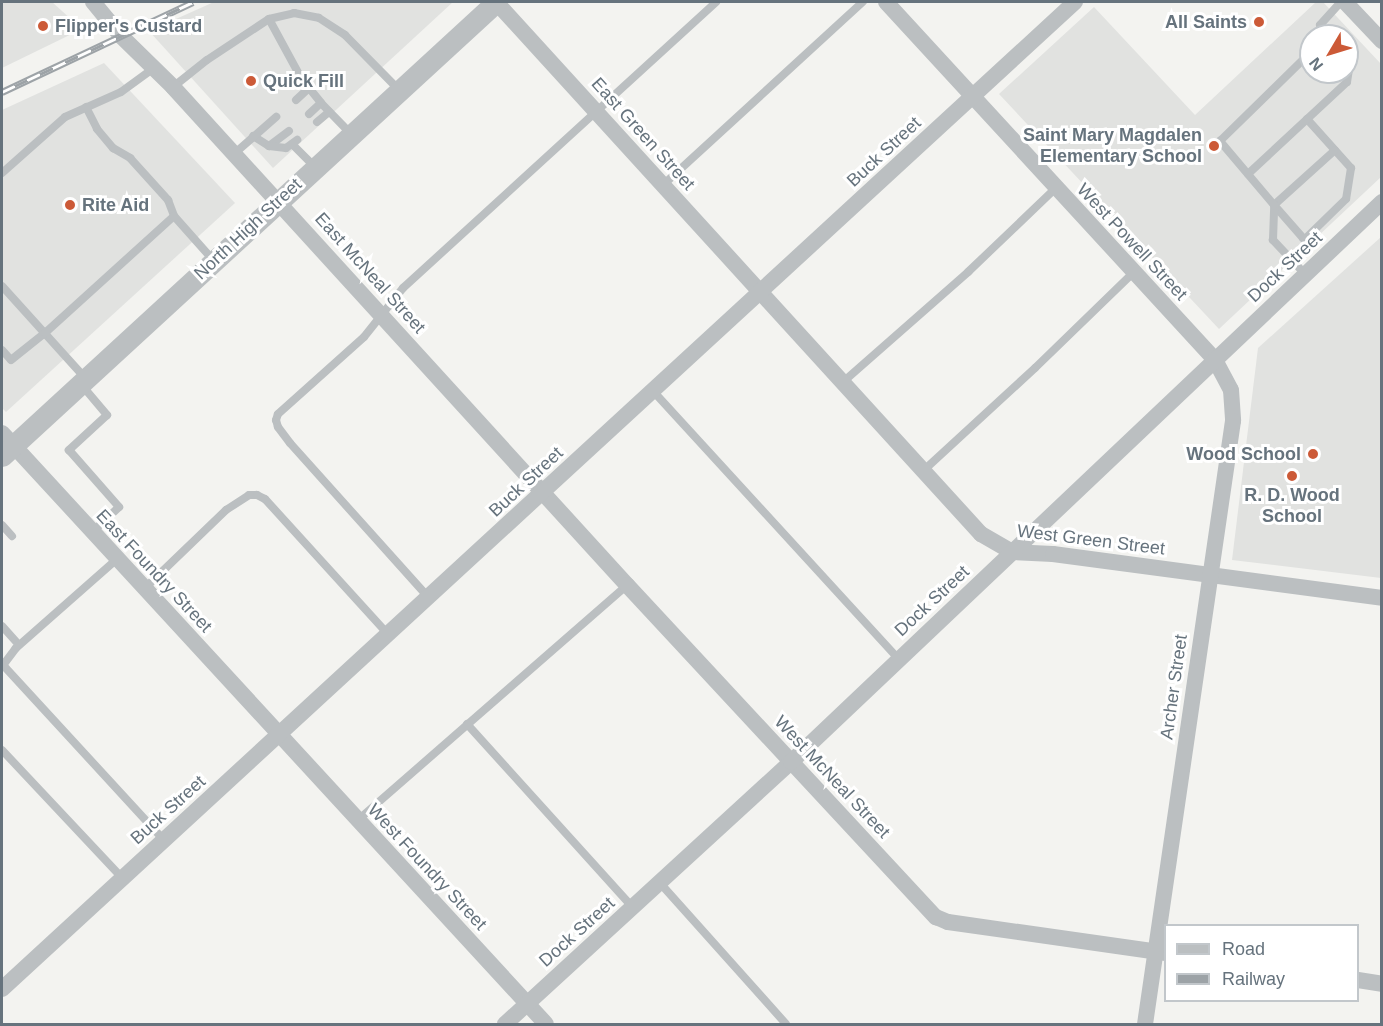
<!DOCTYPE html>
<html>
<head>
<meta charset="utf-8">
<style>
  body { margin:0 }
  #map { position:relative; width:1383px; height:1026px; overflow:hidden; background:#f3f3f0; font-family:Arial,sans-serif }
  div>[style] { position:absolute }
  .built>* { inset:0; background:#e1e2e0 }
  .service>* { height:8px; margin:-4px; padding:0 4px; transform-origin:4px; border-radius:4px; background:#bbbfc1 }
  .minor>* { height:16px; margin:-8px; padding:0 8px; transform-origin:8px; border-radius:8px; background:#bbbfc1 }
  .tertiary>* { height:21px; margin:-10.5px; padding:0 10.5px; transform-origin:10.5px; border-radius:10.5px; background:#bbbfc1 }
  .rail>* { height:7px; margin-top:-3.5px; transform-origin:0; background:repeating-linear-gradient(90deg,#fff 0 14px,#9da3a7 0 28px); box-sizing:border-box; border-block:2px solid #9da3a7 }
  .dots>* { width:16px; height:16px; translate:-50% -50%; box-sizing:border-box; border:3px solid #fff; border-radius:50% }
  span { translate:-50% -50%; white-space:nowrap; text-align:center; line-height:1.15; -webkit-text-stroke:6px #fff; paint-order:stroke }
  .poi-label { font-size:18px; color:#66737d; font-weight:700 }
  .right { translate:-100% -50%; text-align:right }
  .left { translate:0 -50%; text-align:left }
  .street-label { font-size:18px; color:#66737d }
  .frame { position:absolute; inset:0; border:3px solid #66737d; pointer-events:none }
  .legend { position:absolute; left:1164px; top:924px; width:195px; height:78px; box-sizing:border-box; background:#fff; border:2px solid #c2c7cb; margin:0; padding:8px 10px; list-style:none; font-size:18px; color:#66737d }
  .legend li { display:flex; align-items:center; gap:12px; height:30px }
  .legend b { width:30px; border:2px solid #c2c7cb }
  .north { position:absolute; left:1299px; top:24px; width:60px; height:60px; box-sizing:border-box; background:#fff; border:2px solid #c2c7cb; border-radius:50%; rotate:232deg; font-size:16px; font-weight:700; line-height:24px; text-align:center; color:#66737d }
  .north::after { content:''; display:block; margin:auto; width:21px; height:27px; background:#cc5a37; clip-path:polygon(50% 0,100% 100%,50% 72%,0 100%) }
</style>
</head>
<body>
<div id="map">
  <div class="built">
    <div style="clip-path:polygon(2px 2px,52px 2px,82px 29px,2px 68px)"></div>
    <div style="clip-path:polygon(214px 2px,453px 2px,273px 168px,149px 31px)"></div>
    <div style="clip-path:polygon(evenodd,1316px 2px,1323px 2px,1381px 64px,1381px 177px,1219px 329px,999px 94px,1094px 7px,1195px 115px,1316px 2px,1311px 36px,1347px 36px,1347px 72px,1311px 72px,1311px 36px)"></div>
    <div style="clip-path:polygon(104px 63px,235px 203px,6px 412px,2px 408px,2px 110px)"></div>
    <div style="clip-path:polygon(1381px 237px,1381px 578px,1232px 560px,1258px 348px)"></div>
  </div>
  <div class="service">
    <div style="left:269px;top:19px;width:67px;rotate:61.5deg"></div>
    <div style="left:301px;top:78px;width:32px;rotate:51deg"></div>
    <div style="left:321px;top:103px;width:43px;rotate:45.9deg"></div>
    <div style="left:1327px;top:36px;width:13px;rotate:-122deg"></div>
    <div style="left:1320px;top:25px;width:31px;rotate:-48deg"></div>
    <div style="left:173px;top:87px;width:43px;rotate:-38.5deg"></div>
    <div style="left:207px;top:60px;width:74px;rotate:-33.5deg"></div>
    <div style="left:269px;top:19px;width:26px;rotate:-13deg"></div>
    <div style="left:294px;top:13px;width:25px;rotate:11deg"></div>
    <div style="left:319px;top:18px;width:31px;rotate:33deg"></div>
    <div style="left:345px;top:35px;width:77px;rotate:45.5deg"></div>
    <div style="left:296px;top:100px;width:18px;rotate:-43deg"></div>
    <div style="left:86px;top:107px;width:25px;rotate:63deg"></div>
    <div style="left:97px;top:129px;width:25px;rotate:50deg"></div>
    <div style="left:113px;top:148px;width:20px;rotate:30deg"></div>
    <div style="left:130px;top:158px;width:57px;rotate:47.9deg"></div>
    <div style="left:168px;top:200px;width:17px;rotate:69deg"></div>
    <div style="left:309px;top:114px;width:16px;rotate:-43deg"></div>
    <div style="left:1307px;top:119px;width:66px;rotate:48.1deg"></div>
    <div style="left:1351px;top:168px;width:31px;rotate:99deg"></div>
    <div style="left:1346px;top:199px;width:56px;rotate:135.7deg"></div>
    <div style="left:1306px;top:238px;width:3px;rotate:180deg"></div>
    <div style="left:1303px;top:238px;width:44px;rotate:-131.3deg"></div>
    <div style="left:1274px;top:205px;width:82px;rotate:-42deg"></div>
    <div style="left:317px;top:122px;width:16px;rotate:-40deg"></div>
    <div style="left:253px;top:136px;width:19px;rotate:32deg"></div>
    <div style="left:269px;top:146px;width:25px;rotate:-37deg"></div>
    <div style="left:292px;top:144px;width:33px;rotate:45deg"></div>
    <div style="left:269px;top:146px;width:17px;rotate:7deg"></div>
    <div style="left:286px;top:148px;width:14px;rotate:-36deg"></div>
    <div style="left:235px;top:153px;width:55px;rotate:-41.3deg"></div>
    <div style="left:2px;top:173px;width:84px;rotate:-41.6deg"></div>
    <div style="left:65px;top:117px;width:61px;rotate:-24.1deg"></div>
    <div style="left:121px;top:92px;width:39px;rotate:-36deg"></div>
    <div style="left:1248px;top:174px;width:135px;rotate:-42.9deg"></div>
    <div style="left:1347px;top:82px;width:18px;rotate:-81deg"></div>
    <div style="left:1350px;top:64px;width:5px;rotate:-127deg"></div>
    <div style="left:663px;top:185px;width:271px;rotate:-42.5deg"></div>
    <div style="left:1305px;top:274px;width:47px;rotate:-133.3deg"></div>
    <div style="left:1273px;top:240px;width:35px;rotate:-88deg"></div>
    <div style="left:1274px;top:205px;width:84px;rotate:-130.2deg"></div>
    <div style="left:1220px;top:141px;width:127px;rotate:-44.4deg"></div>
    <div style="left:2px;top:286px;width:124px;rotate:47.9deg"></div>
    <div style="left:2px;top:350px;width:13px;rotate:48deg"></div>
    <div style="left:11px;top:360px;width:43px;rotate:-38.5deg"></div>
    <div style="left:45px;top:333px;width:174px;rotate:-42.2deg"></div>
    <div style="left:174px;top:216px;width:59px;rotate:48.4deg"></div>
    <div style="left:843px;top:382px;width:167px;rotate:-41.3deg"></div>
    <div style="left:968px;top:272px;width:122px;rotate:-43.7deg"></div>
    <div style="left:80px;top:383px;width:42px;rotate:49.8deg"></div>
    <div style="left:107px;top:415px;width:52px;rotate:137.4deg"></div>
    <div style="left:69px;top:450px;width:76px;rotate:48.7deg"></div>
    <div style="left:119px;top:507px;width:37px;rotate:137deg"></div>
    <div style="left:653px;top:391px;width:364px;rotate:47.5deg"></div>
    <div style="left:923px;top:471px;width:152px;rotate:-42.6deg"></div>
    <div style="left:1035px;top:368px;width:138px;rotate:-44.1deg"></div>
    <div style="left:2px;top:525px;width:15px;rotate:48deg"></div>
    <div style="left:117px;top:559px;width:135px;rotate:138.6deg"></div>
    <div style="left:16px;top:648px;width:21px;rotate:127deg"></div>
    <div style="left:3px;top:665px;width:238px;rotate:47.4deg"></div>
    <div style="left:144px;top:589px;width:114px;rotate:-43.9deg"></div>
    <div style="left:226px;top:510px;width:27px;rotate:-33deg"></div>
    <div style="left:249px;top:495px;width:8px"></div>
    <div style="left:257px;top:495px;width:9px;rotate:27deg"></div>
    <div style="left:265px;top:499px;width:183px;rotate:47.7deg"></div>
    <div style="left:429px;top:598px;width:208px;rotate:-131.9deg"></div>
    <div style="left:290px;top:443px;width:20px;rotate:-127deg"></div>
    <div style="left:278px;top:427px;width:7px;rotate:-106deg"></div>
    <div style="left:276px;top:420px;width:6px;rotate:-72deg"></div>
    <div style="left:278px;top:414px;width:115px;rotate:-41.8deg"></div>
    <div style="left:364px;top:337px;width:63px;rotate:-51.5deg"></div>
    <div style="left:403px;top:288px;width:424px;rotate:-42.4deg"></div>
    <div style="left:2px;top:626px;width:25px;rotate:48deg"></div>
    <div style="left:467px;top:724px;width:248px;rotate:47.9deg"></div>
    <div style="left:2px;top:750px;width:175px;rotate:46.8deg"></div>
    <div style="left:358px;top:820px;width:357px;rotate:-41.1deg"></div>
    <div style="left:660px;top:883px;width:189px;rotate:48.2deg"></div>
  </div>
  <div class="minor">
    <div style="left:93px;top:2px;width:44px;rotate:50.5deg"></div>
    <div style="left:121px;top:36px;width:73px;rotate:44.4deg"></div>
    <div style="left:173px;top:87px;width:674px;rotate:47.65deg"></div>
    <div style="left:627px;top:585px;width:454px;rotate:47.1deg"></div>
    <div style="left:936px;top:917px;width:13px;rotate:23deg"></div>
    <div style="left:948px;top:922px;width:220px;rotate:8.1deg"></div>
    <div style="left:496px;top:2px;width:720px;rotate:47.65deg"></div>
    <div style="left:981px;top:534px;width:36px;rotate:30deg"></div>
    <div style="left:1012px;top:552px;width:41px;rotate:2.8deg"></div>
    <div style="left:1053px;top:554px;width:332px;rotate:7.6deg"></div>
    <div style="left:886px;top:2px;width:486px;rotate:47.4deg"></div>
    <div style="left:1215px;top:360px;width:34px;rotate:62deg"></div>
    <div style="left:1231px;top:390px;width:31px;rotate:86deg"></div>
    <div style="left:1233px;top:421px;width:609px;rotate:98.3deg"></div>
    <div style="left:1345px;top:2px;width:54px;rotate:46.5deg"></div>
    <div style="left:2px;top:433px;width:803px;rotate:47.37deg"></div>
    <div style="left:1358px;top:980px;width:24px;rotate:9deg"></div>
    <div style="left:2px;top:989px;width:1458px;rotate:-42.61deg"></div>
    <div style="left:505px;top:1024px;width:388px;rotate:-42.5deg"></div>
    <div style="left:791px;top:762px;width:814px;rotate:-43.46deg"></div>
  </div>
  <div class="tertiary">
    <div style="left:2px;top:456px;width:671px;rotate:-42.58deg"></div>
  </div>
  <div class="rail">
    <div style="left:2px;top:92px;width:211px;rotate:-25.2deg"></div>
  </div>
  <div class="dots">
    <div style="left:1259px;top:22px;background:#cc5a37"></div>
    <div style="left:43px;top:26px;background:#cc5a37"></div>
    <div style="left:251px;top:81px;background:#cc5a37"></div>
    <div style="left:1214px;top:146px;background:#cc5a37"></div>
    <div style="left:70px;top:205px;background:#cc5a37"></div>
    <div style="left:1313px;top:454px;background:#cc5a37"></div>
    <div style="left:1292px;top:476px;background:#cc5a37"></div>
  </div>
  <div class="poi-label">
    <span class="right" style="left:1247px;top:22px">All Saints</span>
    <span class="left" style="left:55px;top:26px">Flipper's Custard</span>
    <span class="left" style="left:263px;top:81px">Quick Fill</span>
    <span class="right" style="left:1202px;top:146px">Saint Mary Magdalen<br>Elementary School</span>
    <span class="left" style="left:82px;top:205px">Rite Aid</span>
    <span class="right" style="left:1301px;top:454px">Wood School</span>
    <span style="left:1292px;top:506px">R. D. Wood<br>School</span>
  </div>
  <div class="street-label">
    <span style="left:643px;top:134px;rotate:48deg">East Green Street</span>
    <span style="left:884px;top:152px;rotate:-43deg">Buck Street</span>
    <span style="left:248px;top:229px;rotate:-43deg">North High Street</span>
    <span style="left:1132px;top:242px;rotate:47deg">West Powell Street</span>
    <span style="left:1285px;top:267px;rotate:-43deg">Dock Street</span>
    <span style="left:370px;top:273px;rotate:48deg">East McNeal Street</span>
    <span style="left:526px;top:482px;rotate:-43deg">Buck Street</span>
    <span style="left:1091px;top:540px;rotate:7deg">West Green Street</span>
    <span style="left:154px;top:571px;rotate:47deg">East Foundry Street</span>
    <span style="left:932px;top:601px;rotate:-43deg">Dock Street</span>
    <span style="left:1174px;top:687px;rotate:-82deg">Archer Street</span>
    <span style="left:832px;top:777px;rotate:47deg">West McNeal Street</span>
    <span style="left:168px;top:810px;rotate:-42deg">Buck Street</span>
    <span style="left:427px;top:867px;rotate:47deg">West Foundry Street</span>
    <span style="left:577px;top:932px;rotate:-42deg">Dock Street</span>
  </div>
  <div class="frame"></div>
  <ul class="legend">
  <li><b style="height:8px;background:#bbbfc1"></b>Road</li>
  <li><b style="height:8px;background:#9da3a7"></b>Railway</li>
  </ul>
  <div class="north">N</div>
</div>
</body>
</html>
